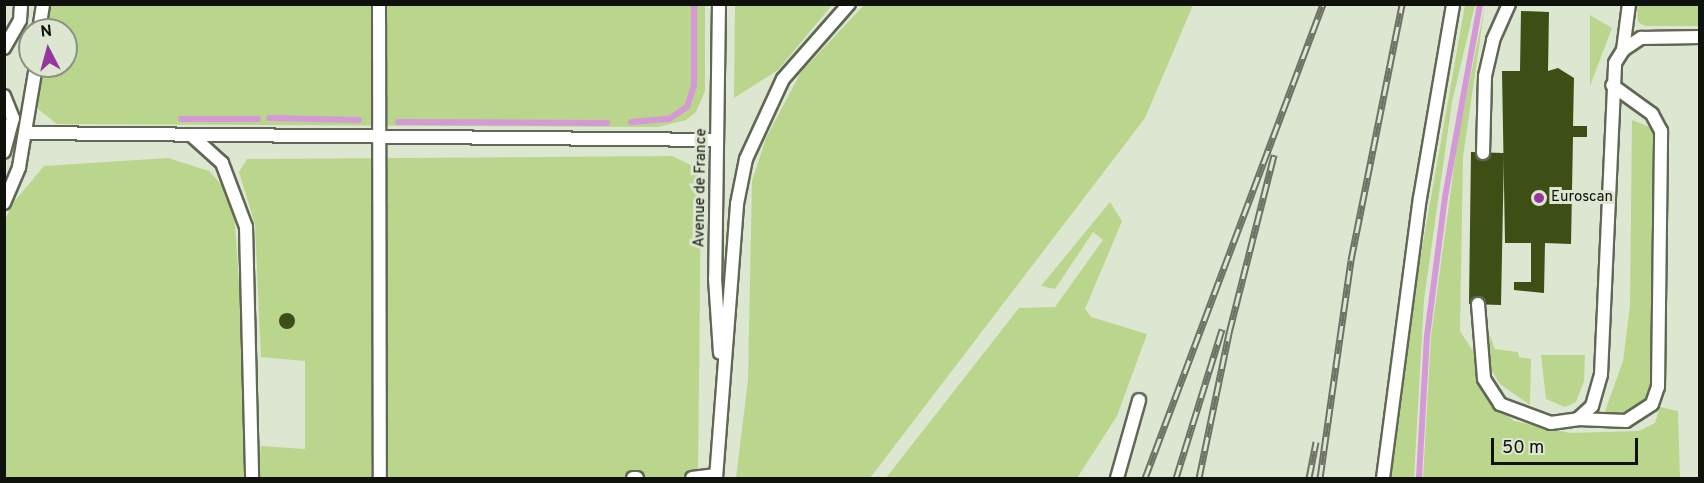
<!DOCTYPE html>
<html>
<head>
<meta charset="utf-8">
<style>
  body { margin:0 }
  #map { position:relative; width:1704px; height:483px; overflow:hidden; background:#dde6d1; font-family:Overpass,sans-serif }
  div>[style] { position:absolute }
  .green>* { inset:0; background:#bad68c }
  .stream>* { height:6px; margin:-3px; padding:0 3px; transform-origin:3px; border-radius:3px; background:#d499d6 }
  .building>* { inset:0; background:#3d4f15 }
  .round { border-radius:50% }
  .roads { filter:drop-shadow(2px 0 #606855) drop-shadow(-2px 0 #606855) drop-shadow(0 2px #606855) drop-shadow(0 -2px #606855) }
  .lane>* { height:12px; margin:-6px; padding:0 6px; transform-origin:6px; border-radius:6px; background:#fff }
  .rail>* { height:7px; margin-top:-3.5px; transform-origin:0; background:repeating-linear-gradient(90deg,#dde6d1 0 14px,#6c7265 0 28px); box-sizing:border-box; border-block:2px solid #6c7265 }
  .dots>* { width:16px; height:16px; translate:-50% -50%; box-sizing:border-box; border:3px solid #dde6d1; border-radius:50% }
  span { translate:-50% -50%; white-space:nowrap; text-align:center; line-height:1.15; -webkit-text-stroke:6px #dde6d1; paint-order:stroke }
  .street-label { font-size:15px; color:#0f120b }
  .poi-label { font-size:15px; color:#0f120b }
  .left { translate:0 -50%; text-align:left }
  .frame { position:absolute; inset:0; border:6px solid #0f120b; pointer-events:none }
  .north { position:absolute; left:18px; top:18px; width:60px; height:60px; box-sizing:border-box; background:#dde6d1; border:2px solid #8b9182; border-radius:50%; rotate:354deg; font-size:16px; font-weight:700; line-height:24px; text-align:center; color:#0f120b }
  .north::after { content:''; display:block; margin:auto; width:21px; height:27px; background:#96359d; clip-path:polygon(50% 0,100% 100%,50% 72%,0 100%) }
  .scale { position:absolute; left:1491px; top:438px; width:147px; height:27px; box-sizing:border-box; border:3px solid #0f120b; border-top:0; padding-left:8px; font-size:18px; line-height:21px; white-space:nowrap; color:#0f120b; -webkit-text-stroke:4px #dde6d1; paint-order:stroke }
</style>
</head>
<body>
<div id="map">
  <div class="green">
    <div style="clip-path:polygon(51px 5px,705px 5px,705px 91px,696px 112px,686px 120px,658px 127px,57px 124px,38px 109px,40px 66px,66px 66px,66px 30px,44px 30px)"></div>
    <div style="clip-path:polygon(735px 5px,735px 4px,832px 5px,778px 70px,734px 98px)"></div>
    <div style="clip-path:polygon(864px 5px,1193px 5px,1145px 118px,870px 478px,736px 478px,748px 380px,752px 181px,766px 138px,801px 72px)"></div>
    <div style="clip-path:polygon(1465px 5px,1475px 5px,1452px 102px,1424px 300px,1414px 478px,1390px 478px,1418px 271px)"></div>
    <div style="clip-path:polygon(1485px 5px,1463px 157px,1460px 331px,1474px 353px,1483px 394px,1514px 421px,1570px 433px,1639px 431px,1655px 423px,1660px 407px,1678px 411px,1680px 478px,1423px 478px,1431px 336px,1458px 138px)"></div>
    <div style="clip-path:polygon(1637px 5px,1699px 5px,1699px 26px,1645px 26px,1638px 22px)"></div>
    <div style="clip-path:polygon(1590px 15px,1612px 28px,1590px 86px)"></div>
    <div style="clip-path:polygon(1632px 120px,1652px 128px,1657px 154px,1652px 384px,1644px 402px,1612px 421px,1603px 417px,1623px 361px,1630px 306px)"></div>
    <div style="clip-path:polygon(672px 156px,695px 167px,701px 182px,698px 478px,258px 478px,261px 446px,305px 449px,305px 361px,261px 357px,255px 224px,239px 172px,247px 159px)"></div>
    <div style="clip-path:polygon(168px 158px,209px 171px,228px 192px,234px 210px,246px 387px,246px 478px,5px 478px,4px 222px,13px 203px,44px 166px)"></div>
    <div style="clip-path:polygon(1110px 202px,1122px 221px,1085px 309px,1091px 317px,1147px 334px,1117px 416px,1077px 478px,886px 478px,1019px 308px,1055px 307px,1103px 240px,1093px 232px,1055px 289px,1041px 286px)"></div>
    <div style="clip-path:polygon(1490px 336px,1495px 349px,1518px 352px,1519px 357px,1531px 359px,1530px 405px,1500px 384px,1490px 368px,1483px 337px)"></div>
    <div style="clip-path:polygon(1541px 355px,1585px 355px,1584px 381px,1576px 402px,1565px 407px,1546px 399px)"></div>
  </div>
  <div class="stream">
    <div style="left:269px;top:118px;width:90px;rotate:1.3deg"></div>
    <div style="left:181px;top:119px;width:77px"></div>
    <div style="left:398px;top:122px;width:209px;rotate:0.3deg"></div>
    <div style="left:631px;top:122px;width:38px;rotate:-5deg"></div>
    <div style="left:669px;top:119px;width:22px;rotate:-34deg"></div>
    <div style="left:687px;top:107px;width:23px;rotate:-72deg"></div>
    <div style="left:694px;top:85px;width:81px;rotate:-90deg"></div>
    <div style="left:1419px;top:478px;width:142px;rotate:-86.8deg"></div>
    <div style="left:1427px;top:336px;width:140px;rotate:-82.6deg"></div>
    <div style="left:1445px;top:197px;width:196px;rotate:-79.7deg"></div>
  </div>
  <div class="building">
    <div style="clip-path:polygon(1521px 11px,1549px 12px,1548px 71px,1558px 68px,1574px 78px,1573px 126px,1587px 126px,1587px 137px,1573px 137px,1571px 244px,1545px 243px,1544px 293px,1514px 290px,1514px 282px,1531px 282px,1531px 243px,1505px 243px,1502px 71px,1520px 71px)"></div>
    <div style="clip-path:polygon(1471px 152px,1504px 153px,1501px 305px,1469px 304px)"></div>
    <div class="round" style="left:279px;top:313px;width:16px;height:16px"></div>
  </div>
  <div class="roads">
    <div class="lane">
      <div style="left:379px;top:4px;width:474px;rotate:89.9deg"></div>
      <div style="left:719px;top:4px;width:274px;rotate:90.8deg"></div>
      <div style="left:715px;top:278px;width:75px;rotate:86.2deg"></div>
      <div style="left:39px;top:30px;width:26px;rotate:-81deg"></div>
      <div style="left:4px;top:48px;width:32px;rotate:-60deg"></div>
      <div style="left:20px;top:20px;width:16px;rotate:-86deg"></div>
      <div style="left:1623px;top:50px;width:46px;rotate:-82.6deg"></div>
      <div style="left:4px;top:96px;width:24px;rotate:68deg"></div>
      <div style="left:13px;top:118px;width:35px;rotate:105deg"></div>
      <div style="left:27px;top:133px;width:690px;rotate:0.58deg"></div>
      <div style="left:191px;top:135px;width:42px;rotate:42.1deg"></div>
      <div style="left:222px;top:163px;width:68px;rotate:69.4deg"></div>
      <div style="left:246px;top:227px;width:251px;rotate:88.6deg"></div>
      <div style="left:1483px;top:153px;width:77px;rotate:-88.5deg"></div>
      <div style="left:1485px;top:76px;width:37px;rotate:-77deg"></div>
      <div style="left:1493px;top:40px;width:39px;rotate:-66deg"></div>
      <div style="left:4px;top:203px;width:39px;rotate:-67deg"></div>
      <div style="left:19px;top:167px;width:102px;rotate:-80.4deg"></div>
      <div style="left:1478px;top:304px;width:75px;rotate:85.4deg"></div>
      <div style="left:1484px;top:379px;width:30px;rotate:57deg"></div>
      <div style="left:1500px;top:404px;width:54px;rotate:20.4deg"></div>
      <div style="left:1551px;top:423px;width:27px;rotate:-8deg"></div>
      <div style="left:1578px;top:419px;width:19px;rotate:-43deg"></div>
      <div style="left:1592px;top:406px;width:33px;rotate:-74deg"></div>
      <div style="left:1601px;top:374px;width:311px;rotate:-87.4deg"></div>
      <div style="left:1615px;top:63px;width:15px;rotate:-58deg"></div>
      <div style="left:1623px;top:50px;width:22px;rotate:-34deg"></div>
      <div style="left:1641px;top:38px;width:59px;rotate:-1deg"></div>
      <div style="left:1578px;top:419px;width:48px;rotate:2.4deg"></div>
      <div style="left:1626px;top:421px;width:31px;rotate:-33deg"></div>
      <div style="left:1652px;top:404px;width:18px;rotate:-71deg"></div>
      <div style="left:1658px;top:387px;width:256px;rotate:-89.3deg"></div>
      <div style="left:1661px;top:131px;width:19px;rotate:-118deg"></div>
      <div style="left:1652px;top:114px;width:49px;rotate:-144.1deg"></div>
      <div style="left:633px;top:478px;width:4px"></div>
      <div style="left:692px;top:478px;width:24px;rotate:-7deg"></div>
      <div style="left:716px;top:478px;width:275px;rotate:-85.6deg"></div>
      <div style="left:737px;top:204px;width:46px;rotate:-78.7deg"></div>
      <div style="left:746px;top:159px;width:88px;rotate:-65.2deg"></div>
      <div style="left:783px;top:79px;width:100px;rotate:-48.7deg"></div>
      <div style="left:1117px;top:478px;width:81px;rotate:-74.2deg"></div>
      <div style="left:1383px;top:478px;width:282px;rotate:-82.5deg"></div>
      <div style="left:1420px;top:198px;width:197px;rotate:-80.3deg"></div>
    </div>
  </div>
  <div class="rail">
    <div style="left:1145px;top:478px;width:506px;rotate:-69.42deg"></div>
    <div style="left:1176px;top:478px;width:156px;rotate:-72.8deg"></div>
    <div style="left:1199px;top:478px;width:148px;rotate:-78.3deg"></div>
    <div style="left:1229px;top:333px;width:184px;rotate:-75.8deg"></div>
    <div style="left:1309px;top:478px;width:37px;rotate:-79deg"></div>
    <div style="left:1320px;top:478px;width:220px;rotate:-81.9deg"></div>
    <div style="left:1351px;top:260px;width:261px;rotate:-78.7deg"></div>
  </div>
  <div class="dots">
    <div style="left:1539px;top:198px;background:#96359d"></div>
  </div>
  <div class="street-label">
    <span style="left:701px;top:188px;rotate:-89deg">Avenue de France</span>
  </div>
  <div class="poi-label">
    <span class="left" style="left:1551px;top:198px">Euroscan</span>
  </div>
  <div class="frame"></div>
  <div class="north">N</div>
  <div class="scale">50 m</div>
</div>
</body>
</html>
